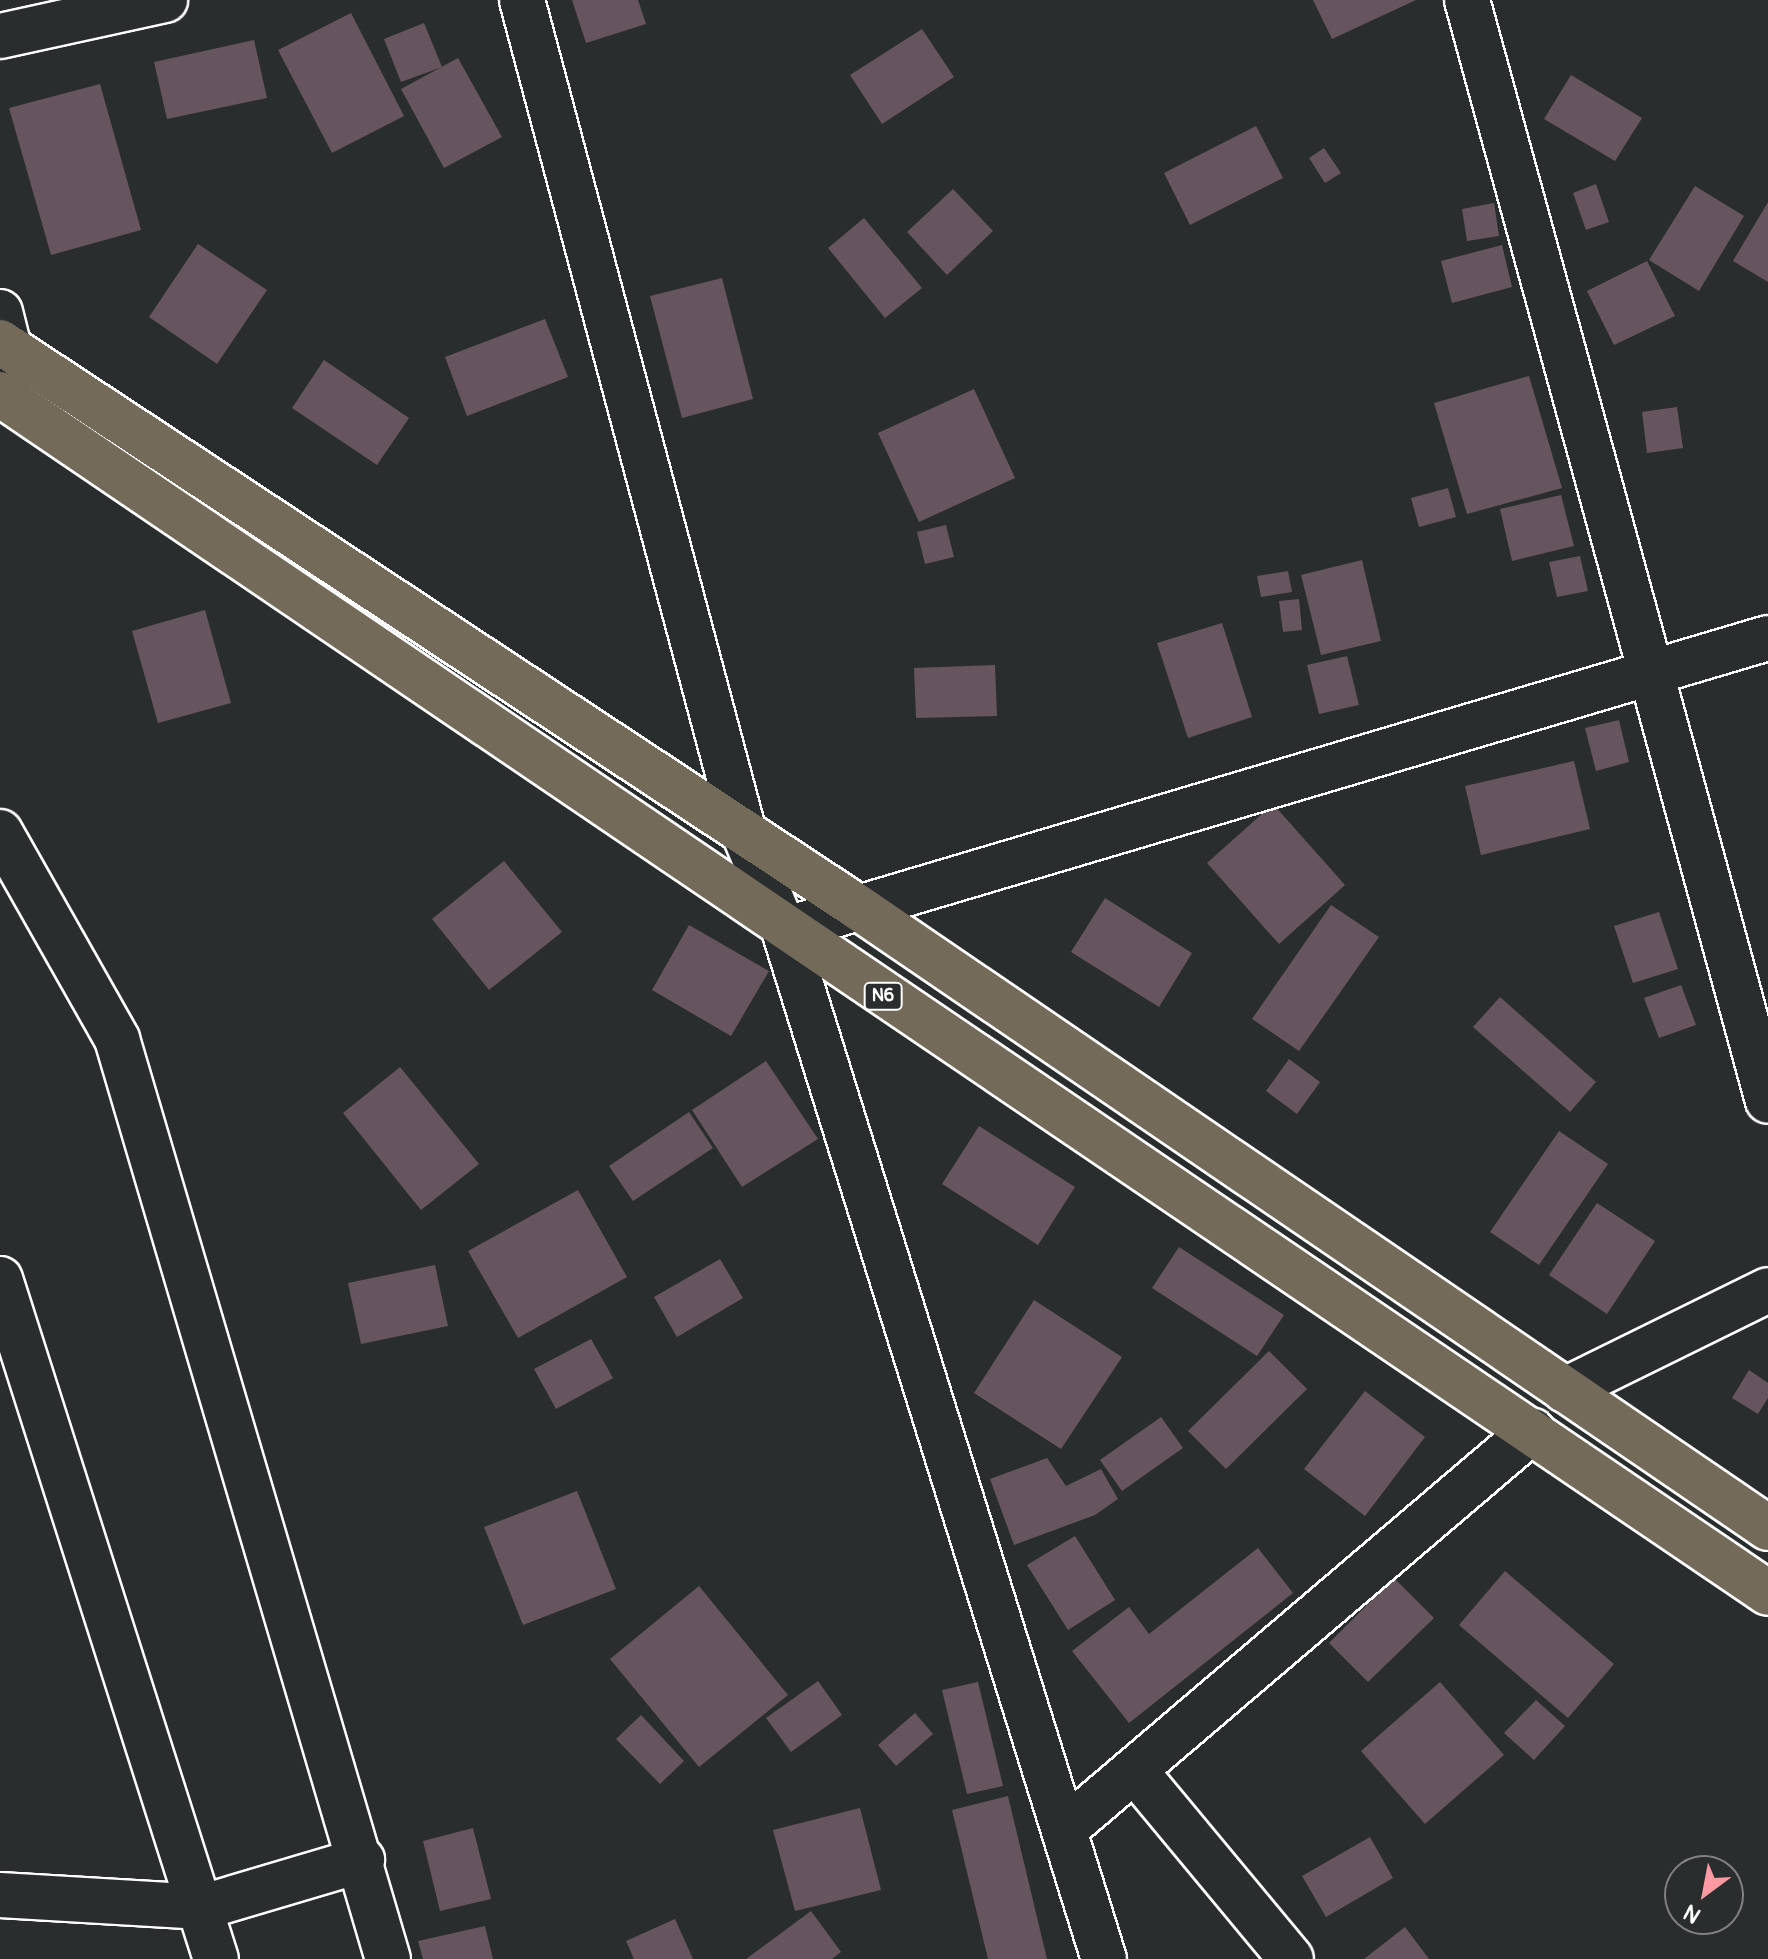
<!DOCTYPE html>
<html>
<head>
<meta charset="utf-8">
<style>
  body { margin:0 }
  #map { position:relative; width:1768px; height:1959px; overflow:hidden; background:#2a2d2e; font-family:Pangolin,sans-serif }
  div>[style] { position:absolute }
  .building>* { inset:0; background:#66555e }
  .roads { filter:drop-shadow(2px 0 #fff) drop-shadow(-2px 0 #fff) drop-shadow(0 2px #fff) drop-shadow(0 -2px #fff) }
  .street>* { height:44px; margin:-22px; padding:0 22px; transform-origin:22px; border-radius:22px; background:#2a2d2e }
  .highway>* { height:44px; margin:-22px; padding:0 22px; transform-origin:22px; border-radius:22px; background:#746a5a }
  span { translate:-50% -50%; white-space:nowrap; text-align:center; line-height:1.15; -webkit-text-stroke:7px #2a2d2e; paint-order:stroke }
  .shield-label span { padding:2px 6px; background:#2a2d2e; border:2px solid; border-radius:6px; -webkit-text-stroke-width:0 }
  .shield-label { font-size:18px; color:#fff; font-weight:700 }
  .north { position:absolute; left:1664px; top:1855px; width:80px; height:80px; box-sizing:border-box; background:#2a2d2e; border:2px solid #7f8182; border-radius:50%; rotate:212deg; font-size:22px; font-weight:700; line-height:32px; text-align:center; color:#fff }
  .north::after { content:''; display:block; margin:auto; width:28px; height:36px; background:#ff9aa2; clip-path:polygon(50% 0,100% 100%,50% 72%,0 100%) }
</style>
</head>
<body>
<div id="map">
  <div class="building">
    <div style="clip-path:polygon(572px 0,638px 0,646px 24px,586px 43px)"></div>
    <div style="clip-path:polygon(1313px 0,1416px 0,1332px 39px)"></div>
    <div style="clip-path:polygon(351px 13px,404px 116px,332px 153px,278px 50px)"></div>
    <div style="clip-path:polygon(424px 23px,442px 67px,401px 82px,384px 39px)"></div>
    <div style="clip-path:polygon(922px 29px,954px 77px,882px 124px,850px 75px)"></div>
    <div style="clip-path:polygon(254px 40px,267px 98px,167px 119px,154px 62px)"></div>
    <div style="clip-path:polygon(458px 58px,502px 137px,444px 168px,401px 89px)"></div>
    <div style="clip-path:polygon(1571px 75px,1642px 118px,1615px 161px,1544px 119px)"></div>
    <div style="clip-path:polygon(100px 84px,141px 230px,51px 255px,9px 108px)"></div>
    <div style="clip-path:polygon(1256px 126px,1283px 178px,1190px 225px,1164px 173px)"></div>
    <div style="clip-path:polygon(1324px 148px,1341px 173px,1325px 183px,1309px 158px)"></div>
    <div style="clip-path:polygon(1596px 184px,1609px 222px,1586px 230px,1573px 193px)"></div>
    <div style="clip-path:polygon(1695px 186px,1744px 216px,1699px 291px,1649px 260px)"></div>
    <div style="clip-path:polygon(953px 189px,993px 231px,947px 275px,907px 232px)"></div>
    <div style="clip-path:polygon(1768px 202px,1768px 282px,1733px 261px)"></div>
    <div style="clip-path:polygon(1494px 203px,1499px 236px,1467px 241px,1462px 209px)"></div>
    <div style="clip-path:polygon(864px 218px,922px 288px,885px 318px,828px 248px)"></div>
    <div style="clip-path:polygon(198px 244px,267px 290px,217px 364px,149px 317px)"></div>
    <div style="clip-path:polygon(1502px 245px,1512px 287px,1452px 303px,1441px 261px)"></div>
    <div style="clip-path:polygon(1647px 261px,1675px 316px,1614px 345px,1587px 291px)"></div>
    <div style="clip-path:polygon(722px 278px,753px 399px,682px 418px,650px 296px)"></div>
    <div style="clip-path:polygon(545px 319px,568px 377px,467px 416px,445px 357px)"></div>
    <div style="clip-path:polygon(324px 360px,409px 418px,377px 465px,292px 408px)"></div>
    <div style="clip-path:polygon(1529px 376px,1562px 488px,1467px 514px,1434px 403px)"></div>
    <div style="clip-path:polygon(974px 389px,1015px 478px,919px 522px,878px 433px)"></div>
    <div style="clip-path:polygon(1677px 407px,1683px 448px,1647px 453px,1642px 412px)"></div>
    <div style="clip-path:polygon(1448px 488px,1456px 517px,1419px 527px,1411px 498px)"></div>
    <div style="clip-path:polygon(1561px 495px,1574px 546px,1512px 561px,1500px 509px)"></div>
    <div style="clip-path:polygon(946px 525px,954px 557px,925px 564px,917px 532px)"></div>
    <div style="clip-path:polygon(1580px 556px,1588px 591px,1557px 597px,1549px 562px)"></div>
    <div style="clip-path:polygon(1362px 560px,1381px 641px,1321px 655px,1301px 575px)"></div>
    <div style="clip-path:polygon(1288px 571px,1292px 592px,1261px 597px,1257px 576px)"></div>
    <div style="clip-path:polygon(1299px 599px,1302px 630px,1283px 632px,1279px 601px)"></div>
    <div style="clip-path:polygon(205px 610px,231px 703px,158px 723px,132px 631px)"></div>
    <div style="clip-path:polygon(1222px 623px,1252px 717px,1188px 738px,1157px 643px)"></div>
    <div style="clip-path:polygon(1347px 656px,1359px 705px,1319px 714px,1307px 665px)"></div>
    <div style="clip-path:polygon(995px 665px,997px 716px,916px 718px,914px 668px)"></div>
    <div style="clip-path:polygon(1619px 720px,1629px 762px,1596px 771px,1585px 728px)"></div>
    <div style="clip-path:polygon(1574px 761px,1590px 829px,1481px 855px,1465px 786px)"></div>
    <div style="clip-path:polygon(1273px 804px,1345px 885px,1279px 944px,1207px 863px)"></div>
    <div style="clip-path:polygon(504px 861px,562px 932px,489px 990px,432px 919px)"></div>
    <div style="clip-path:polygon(1105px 898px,1192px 953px,1159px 1007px,1071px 952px)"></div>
    <div style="clip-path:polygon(1331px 905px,1379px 937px,1299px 1051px,1252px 1019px)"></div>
    <div style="clip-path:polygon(1659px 912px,1678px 969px,1633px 983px,1614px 926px)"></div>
    <div style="clip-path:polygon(689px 925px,769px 971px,731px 1036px,652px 990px)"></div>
    <div style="clip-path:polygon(1681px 985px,1696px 1025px,1659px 1038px,1644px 998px)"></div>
    <div style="clip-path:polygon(1500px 997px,1596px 1082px,1570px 1112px,1473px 1027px)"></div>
    <div style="clip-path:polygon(1289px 1059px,1320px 1082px,1297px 1114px,1266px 1091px)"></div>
    <div style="clip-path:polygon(766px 1061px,818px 1139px,742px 1187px,692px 1110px)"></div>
    <div style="clip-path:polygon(400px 1067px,479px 1164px,421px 1210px,343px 1113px)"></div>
    <div style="clip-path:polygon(689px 1112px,713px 1148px,633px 1201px,609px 1166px)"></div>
    <div style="clip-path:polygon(979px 1126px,1075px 1187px,1038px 1245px,942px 1184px)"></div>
    <div style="clip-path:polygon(1559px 1131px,1608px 1164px,1539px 1265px,1490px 1232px)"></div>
    <div style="clip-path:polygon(578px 1190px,627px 1277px,518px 1338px,468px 1251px)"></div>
    <div style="clip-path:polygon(1597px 1203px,1655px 1241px,1607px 1314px,1549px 1275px)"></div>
    <div style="clip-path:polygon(1179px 1247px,1284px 1315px,1257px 1356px,1152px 1288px)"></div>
    <div style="clip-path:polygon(720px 1259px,743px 1298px,677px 1337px,654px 1297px)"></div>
    <div style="clip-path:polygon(435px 1265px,448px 1326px,361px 1344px,348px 1283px)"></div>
    <div style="clip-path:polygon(1034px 1300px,1122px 1357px,1061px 1449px,974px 1393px)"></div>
    <div style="clip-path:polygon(591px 1339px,613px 1378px,556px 1409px,534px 1369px)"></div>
    <div style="clip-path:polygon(1269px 1351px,1307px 1389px,1226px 1469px,1188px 1431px)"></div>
    <div style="clip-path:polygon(1749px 1370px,1768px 1383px,1768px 1398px,1758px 1414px,1732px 1398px)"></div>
    <div style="clip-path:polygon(1365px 1391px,1425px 1437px,1365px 1516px,1304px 1469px)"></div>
    <div style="clip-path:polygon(1161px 1417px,1183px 1448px,1122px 1491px,1100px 1460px)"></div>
    <div style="clip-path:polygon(1047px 1458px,1066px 1486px,1101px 1469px,1118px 1499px,1095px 1515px,1014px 1545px,990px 1479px)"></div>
    <div style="clip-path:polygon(577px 1491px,616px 1589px,523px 1625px,484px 1527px)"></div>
    <div style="clip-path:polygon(1075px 1536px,1115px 1600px,1068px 1630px,1027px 1565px)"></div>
    <div style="clip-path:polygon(1258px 1548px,1293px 1593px,1129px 1723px,1072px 1651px,1129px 1607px,1149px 1634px)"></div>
    <div style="clip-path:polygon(1505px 1571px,1614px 1664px,1568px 1718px,1459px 1625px)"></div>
    <div style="clip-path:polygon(1394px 1578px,1434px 1618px,1368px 1682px,1329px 1643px)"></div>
    <div style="clip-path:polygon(699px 1586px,788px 1695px,699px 1767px,610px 1659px)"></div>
    <div style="clip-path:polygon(818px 1681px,842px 1715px,791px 1752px,766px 1718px)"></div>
    <div style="clip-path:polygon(978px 1682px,1003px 1786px,967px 1794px,942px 1690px)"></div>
    <div style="clip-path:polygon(1440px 1682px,1504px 1755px,1425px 1824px,1361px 1751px)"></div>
    <div style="clip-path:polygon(1536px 1700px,1565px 1726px,1534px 1760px,1504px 1733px)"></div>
    <div style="clip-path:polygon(915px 1713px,933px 1734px,896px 1766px,878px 1745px)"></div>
    <div style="clip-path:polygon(641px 1715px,684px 1761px,660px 1784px,616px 1739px)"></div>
    <div style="clip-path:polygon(1008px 1796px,1047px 1959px,988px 1959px,952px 1810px)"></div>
    <div style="clip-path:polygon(860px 1808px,881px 1890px,795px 1911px,773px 1830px)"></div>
    <div style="clip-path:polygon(473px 1828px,491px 1899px,440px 1911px,423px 1841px)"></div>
    <div style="clip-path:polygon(1370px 1837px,1393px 1878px,1326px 1917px,1302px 1876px)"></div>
    <div style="clip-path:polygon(811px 1911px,841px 1952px,832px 1959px,746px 1959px)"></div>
    <div style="clip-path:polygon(675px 1919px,693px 1959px,634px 1959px,626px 1941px)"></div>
    <div style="clip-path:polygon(485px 1926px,493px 1959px,423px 1959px,418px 1941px)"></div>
    <div style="clip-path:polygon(1405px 1927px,1429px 1959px,1364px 1959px)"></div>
  </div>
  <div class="roads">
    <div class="street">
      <div style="left:522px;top:0;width:862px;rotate:75.08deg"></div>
      <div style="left:744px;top:833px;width:105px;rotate:67.6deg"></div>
      <div style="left:784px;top:930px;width:1078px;rotate:72.73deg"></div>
      <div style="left:1467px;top:0;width:1141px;rotate:74.71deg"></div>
      <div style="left:0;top:36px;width:169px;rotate:-12.3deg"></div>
      <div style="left:0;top:312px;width:36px;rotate:76deg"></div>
      <div style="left:9px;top:347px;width:34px;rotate:90deg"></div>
      <div style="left:0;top:832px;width:238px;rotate:60.5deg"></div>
      <div style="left:117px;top:1039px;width:959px;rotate:73.59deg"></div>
      <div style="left:784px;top:930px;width:1026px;rotate:-16.53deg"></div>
      <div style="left:0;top:1279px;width:713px;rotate:72.38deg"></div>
      <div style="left:1565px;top:1390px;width:226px;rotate:-26.2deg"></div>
      <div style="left:1135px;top:1771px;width:244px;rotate:50.3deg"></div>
      <div style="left:1065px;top:1829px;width:614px;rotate:-40.44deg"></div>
      <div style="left:0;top:1895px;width:203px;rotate:3.4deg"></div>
      <div style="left:203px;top:1907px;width:166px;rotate:-16.5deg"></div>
    </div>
    <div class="highway">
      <div style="left:0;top:342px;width:1025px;rotate:33.38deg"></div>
      <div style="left:856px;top:906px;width:1104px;rotate:34.29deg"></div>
      <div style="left:0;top:394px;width:2136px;rotate:34.14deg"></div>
    </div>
  </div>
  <div class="shield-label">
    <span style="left:883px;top:996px">N6</span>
  </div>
  <div class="north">N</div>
</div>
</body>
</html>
